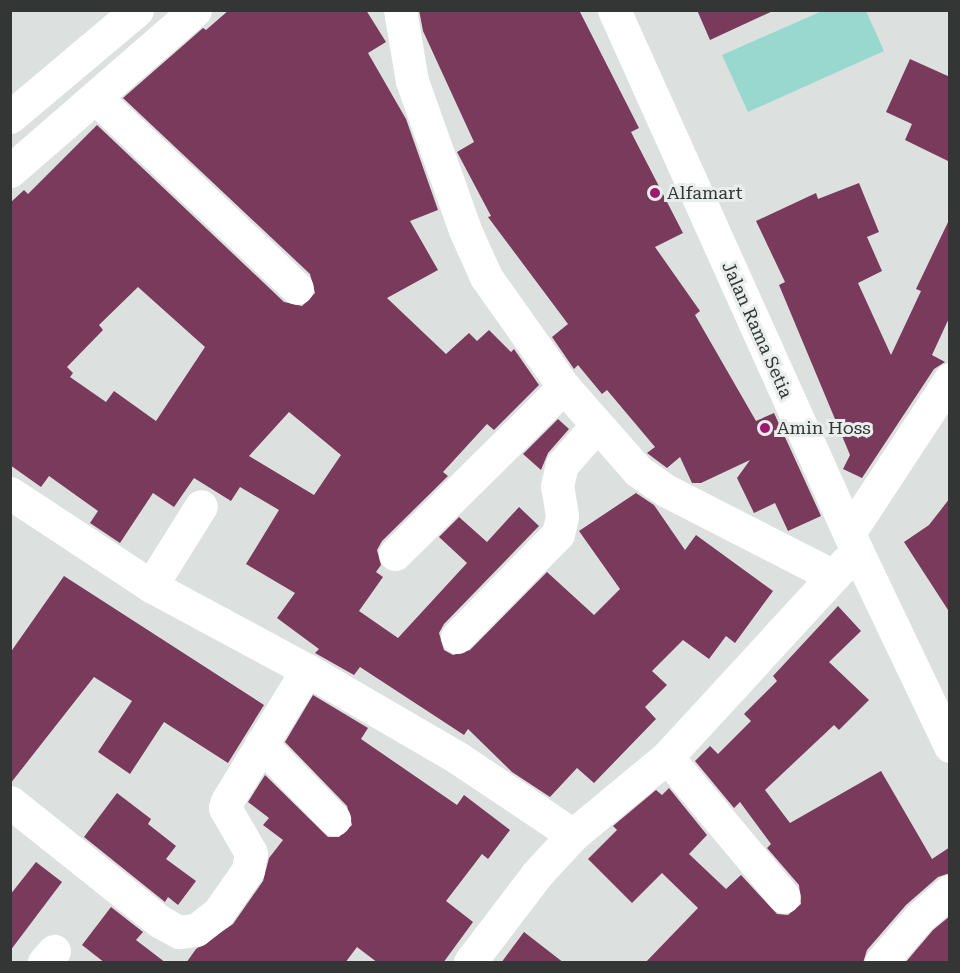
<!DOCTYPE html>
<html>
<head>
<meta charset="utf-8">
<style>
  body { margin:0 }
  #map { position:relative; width:960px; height:973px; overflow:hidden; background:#dce1e0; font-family:"Roboto Serif",serif }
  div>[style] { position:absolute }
  .green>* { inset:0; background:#98d8ce }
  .building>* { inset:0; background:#793a5c }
  .minor>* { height:33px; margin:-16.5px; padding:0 16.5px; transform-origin:16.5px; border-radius:16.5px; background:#fff }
  .major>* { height:33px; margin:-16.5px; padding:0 16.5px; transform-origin:16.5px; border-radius:16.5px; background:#fff }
  .dots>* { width:16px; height:16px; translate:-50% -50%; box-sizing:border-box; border:3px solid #e9eeed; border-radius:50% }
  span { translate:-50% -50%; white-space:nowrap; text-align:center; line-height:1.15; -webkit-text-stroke:6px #e9eeed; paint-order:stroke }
  .poi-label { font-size:18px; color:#343636 }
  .left { translate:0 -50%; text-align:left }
  .street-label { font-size:18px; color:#343636 }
  .frame { position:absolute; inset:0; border:12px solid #343636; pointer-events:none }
</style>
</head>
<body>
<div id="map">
  <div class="green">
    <div style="clip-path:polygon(822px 11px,866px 11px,884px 51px,748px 112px,722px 55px)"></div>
  </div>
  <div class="building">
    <div style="clip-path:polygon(evenodd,229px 10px,366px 10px,386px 42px,368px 53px,406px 119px,438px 210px,410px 221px,438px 270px,387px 298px,446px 354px,469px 333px,477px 341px,489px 330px,511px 352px,514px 349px,539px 385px,494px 430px,487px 424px,443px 472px,448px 476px,382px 541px,377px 550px,381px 565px,376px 572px,383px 577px,359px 611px,398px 638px,467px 563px,439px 537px,459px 517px,487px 542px,519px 507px,539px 526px,444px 624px,439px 633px,444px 650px,453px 655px,470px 650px,547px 572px,594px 615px,620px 589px,579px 531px,636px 493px,654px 505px,685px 550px,696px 535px,773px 591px,735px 643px,726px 636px,709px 659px,683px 640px,652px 671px,667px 685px,645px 707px,656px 719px,594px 783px,577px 768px,550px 797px,512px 772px,468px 729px,464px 735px,360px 667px,354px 675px,315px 653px,319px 649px,277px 618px,295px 593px,246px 564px,279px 510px,240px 487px,231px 501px,194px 478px,174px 507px,153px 493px,120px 543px,90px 523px,98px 511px,49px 476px,41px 487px,10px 465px,10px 203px,24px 190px,28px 194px,97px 125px,284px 302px,302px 306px,315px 293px,310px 274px,123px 98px,203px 28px,206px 30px,229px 10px,138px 287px,205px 347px,156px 421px,114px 391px,106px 402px,70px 377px,73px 373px,67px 367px,103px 330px,99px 325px,138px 287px,229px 10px,289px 412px,341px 455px,314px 495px,249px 456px,289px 412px)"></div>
    <div style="clip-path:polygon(419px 10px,579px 10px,639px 128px,631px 132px,683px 233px,655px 247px,700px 311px,695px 315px,756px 421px,774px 413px,821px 516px,788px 531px,775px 503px,754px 513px,737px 478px,750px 460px,701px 483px,692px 483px,680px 457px,667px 468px,647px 453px,655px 447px,607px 390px,602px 394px,578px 365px,574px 369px,552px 337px,568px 324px,488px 217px,491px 216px,457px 152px,474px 142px,423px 31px)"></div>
    <div style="clip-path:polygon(697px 10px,775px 10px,710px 40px)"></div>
    <div style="clip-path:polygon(910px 59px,950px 77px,950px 162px,905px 140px,912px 124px,886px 112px)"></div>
    <div style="clip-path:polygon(859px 183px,879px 232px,867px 237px,882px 271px,858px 283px,891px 355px,921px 291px,916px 289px,950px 218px,950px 316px,932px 355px,945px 362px,934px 369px,862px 478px,843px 469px,850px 455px,779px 285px,785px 282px,756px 221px,816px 193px,818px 199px)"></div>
    <div style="clip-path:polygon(558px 419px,569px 429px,548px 453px,541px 470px,523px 454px)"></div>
    <div style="clip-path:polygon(950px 498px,950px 613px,904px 542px,929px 525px)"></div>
    <div style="clip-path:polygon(64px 576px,264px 705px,228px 763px,164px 722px,130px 774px,98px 752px,132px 701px,94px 677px,10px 784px,10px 653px)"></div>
    <div style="clip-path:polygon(838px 606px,861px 631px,829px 662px,869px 700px,839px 730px,834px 725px,765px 790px,790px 823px,881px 771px,932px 859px,950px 847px,950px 873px,938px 877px,906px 905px,867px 950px,863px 963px,645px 963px,698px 908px,662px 873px,632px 903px,588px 859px,617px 830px,613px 826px,656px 790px,662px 795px,669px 788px,707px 835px,689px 854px,726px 889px,741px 875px,777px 914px,788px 915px,801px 904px,799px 885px,767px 848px,771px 844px,740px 802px,734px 808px,695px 761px,710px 746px,718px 754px,751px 721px,744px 714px,777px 681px,773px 676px)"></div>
    <div style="clip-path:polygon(313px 695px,368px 728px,361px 739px,457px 805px,464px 795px,510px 830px,488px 859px,482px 854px,446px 901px,473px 922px,443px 963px,378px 963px,357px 947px,345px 963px,186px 963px,196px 949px,233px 924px,263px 881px,269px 858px,283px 840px,263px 825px,269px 818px,248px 802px,265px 775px,328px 837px,339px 837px,352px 825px,347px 806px,285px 742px)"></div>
    <div style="clip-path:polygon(117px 793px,151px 819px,148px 824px,176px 846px,166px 859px,196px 881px,178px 905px,168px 897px,165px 902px,84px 837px)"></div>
    <div style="clip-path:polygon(36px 862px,62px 882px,10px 951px,10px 895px)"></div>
    <div style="clip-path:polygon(111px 907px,143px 932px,136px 940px,166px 963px,105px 963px,82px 945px)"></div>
    <div style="clip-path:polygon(950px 916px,950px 963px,905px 963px,933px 930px)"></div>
    <div style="clip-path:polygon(524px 932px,564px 963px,501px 963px)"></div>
  </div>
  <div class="minor">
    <div style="left:400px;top:10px;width:72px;rotate:80.4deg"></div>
    <div style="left:412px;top:81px;width:158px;rotate:70.4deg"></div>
    <div style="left:465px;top:230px;width:51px;rotate:65.9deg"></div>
    <div style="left:486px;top:277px;width:135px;rotate:54.7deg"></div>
    <div style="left:564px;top:387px;width:112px;rotate:48.6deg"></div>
    <div style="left:638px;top:471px;width:35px;rotate:35deg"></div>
    <div style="left:667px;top:491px;width:186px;rotate:27.1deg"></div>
    <div style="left:614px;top:10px;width:593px;rotate:65.81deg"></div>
    <div style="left:857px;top:551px;width:216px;rotate:64.5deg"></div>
    <div style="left:97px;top:99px;width:275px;rotate:43.4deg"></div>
    <div style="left:10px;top:493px;width:169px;rotate:33.4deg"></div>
    <div style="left:151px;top:586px;width:177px;rotate:28.3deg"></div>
    <div style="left:307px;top:670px;width:175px;rotate:30.2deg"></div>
    <div style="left:458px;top:758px;width:138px;rotate:33.8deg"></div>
    <div style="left:849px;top:533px;width:184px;rotate:-56.7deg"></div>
    <div style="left:395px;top:554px;width:238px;rotate:-44.7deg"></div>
    <div style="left:151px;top:586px;width:94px;rotate:-58deg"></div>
    <div style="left:457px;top:637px;width:144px;rotate:-45.6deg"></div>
    <div style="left:558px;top:534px;width:18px;rotate:-77deg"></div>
    <div style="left:562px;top:516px;width:30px;rotate:-99deg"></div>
    <div style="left:557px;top:486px;width:22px;rotate:-77deg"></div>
    <div style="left:562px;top:465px;width:52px;rotate:-48.9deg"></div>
    <div style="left:261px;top:744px;width:105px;rotate:45.8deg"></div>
    <div style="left:667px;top:757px;width:182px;rotate:50.1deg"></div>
    <div style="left:10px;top:802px;width:191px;rotate:38.6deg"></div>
    <div style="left:159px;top:921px;width:23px;rotate:29deg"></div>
    <div style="left:179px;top:932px;width:17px;rotate:-7deg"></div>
    <div style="left:196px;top:930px;width:28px;rotate:-38deg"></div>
    <div style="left:218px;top:913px;width:52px;rotate:-55.1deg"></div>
    <div style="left:248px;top:870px;width:17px;rotate:-80deg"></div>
    <div style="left:251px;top:853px;width:52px;rotate:-120deg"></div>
    <div style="left:225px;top:808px;width:7px;rotate:-74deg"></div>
    <div style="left:227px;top:801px;width:153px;rotate:-58.6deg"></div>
    <div style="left:44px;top:962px;width:15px;rotate:-48deg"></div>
    <div style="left:470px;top:962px;width:111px;rotate:-52.7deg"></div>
    <div style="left:537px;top:874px;width:53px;rotate:-47.3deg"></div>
    <div style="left:573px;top:835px;width:122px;rotate:-39.7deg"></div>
    <div style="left:667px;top:757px;width:266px;rotate:-47.4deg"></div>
    <div style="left:881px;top:962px;width:60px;rotate:-49.1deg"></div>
    <div style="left:920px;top:917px;width:40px;rotate:-41deg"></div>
  </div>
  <div class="major">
    <div style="left:10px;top:117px;width:166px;rotate:-40.1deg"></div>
    <div style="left:10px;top:171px;width:245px;rotate:-41deg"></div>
  </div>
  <div class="dots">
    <div style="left:655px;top:193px;background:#9c196c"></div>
    <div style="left:765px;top:428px;background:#9c196c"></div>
  </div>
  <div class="poi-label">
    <span class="left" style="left:667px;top:193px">Alfamart</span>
    <span class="left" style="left:777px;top:428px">Amin Hoss</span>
  </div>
  <div class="street-label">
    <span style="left:757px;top:330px;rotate:66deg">Jalan Rama Setia</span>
  </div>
  <div class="frame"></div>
</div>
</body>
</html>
